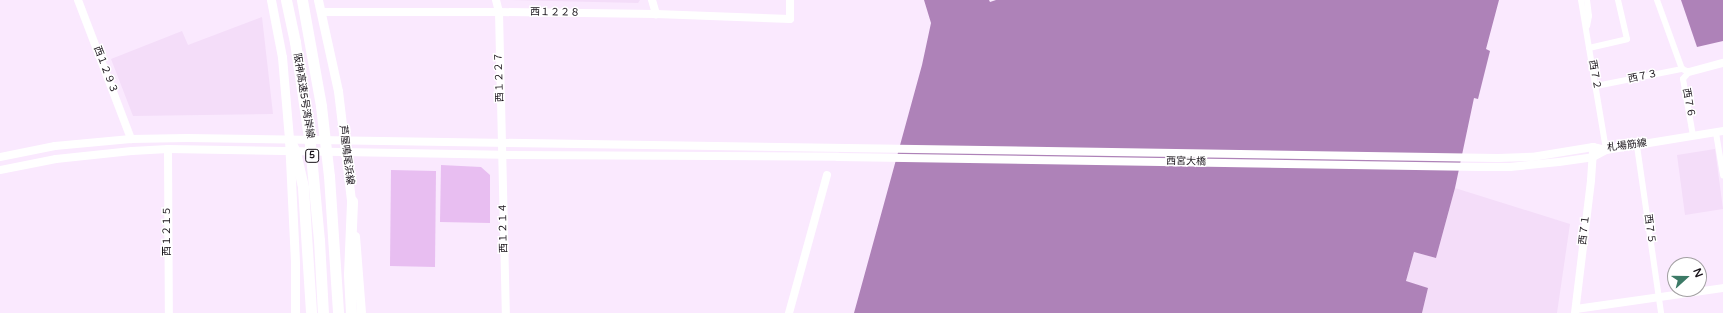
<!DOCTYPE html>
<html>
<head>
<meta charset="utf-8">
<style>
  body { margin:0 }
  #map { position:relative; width:1723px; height:313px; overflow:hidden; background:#fae9fe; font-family:"Varela Round","Noto Sans JP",sans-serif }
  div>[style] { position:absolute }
  .built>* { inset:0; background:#f4ddf9 }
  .green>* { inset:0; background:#e8bef1 }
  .water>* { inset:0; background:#ae82b8 }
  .minor>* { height:6px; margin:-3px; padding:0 3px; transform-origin:3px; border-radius:3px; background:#fff }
  .tertiary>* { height:8px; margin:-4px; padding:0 4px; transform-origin:4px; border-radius:4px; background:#fff }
  .secondary>* { height:9px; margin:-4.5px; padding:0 4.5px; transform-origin:4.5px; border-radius:4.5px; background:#fff }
  .motorway>* { height:11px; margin:-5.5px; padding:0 5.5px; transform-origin:5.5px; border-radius:5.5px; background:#fff }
  span { translate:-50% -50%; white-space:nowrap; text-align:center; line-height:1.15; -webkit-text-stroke:3px #fff; paint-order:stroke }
  .shield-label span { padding:1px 3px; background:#fff; border:1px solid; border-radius:3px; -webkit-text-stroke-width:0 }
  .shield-label { font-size:9px; color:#181219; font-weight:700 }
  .street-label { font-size:10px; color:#181219 }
  .north { position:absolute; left:1667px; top:257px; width:40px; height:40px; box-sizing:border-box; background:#fff; border:1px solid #a3a0a3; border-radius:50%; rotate:69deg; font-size:11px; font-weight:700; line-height:16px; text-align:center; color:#181219 }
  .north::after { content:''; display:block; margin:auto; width:14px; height:18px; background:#3c7a66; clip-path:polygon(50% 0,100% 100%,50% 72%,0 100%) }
</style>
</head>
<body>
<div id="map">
  <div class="built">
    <div style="clip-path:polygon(509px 0,640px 0,638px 3px)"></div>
    <div style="clip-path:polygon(262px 17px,273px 114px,133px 116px,111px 59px,182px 31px,188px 45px)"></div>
    <div style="clip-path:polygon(1715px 149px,1723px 209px,1685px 215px,1677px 155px)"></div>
    <div style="clip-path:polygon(1455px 188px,1570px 224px,1557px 313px,1422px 313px,1428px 288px,1406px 282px,1414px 252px,1436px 258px)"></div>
  </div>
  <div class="green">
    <div style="clip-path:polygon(441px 165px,481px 167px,490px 175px,490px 223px,440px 222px)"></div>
    <div style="clip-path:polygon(391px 170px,436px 171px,435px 267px,390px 266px)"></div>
  </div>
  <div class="water">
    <div style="clip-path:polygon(924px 0,989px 0,990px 2px,996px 0,1499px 0,1486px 49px,1490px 51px,1478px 99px,1474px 98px,1455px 188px,1436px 258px,1414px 252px,1406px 281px,1428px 288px,1422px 313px,854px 313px,922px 65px,931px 23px)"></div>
    <div style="clip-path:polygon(1681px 0,1723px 0,1723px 41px,1697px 47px)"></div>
  </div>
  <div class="minor">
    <div style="left:1581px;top:0;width:152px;rotate:80.5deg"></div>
    <div style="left:1587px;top:0;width:16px;rotate:83deg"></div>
    <div style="left:1589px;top:16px;width:10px;rotate:101deg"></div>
    <div style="left:1657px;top:0;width:73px;rotate:70.1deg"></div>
    <div style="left:1589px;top:48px;width:39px;rotate:-13deg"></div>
    <div style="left:1627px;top:39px;width:40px;rotate:-103deg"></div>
    <div style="left:1596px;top:86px;width:88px;rotate:-11.2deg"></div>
    <div style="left:1682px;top:69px;width:8px;rotate:23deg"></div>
    <div style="left:1689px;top:72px;width:9px;rotate:131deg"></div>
    <div style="left:1683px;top:79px;width:58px;rotate:80deg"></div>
    <div style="left:1716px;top:133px;width:43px;rotate:80.5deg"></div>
    <div style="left:1637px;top:146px;width:169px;rotate:81.8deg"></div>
  </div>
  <div class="tertiary">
    <div style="left:78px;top:0;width:149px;rotate:69.1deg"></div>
    <div style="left:496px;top:0;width:12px;rotate:76deg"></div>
    <div style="left:499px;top:12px;width:301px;rotate:88.7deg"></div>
    <div style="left:652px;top:0;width:15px;rotate:74deg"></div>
    <div style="left:321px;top:12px;width:178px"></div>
    <div style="left:499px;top:12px;width:157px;rotate:0.7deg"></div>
    <div style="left:656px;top:14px;width:134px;rotate:2.1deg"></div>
    <div style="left:790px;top:19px;width:19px;rotate:-90deg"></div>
    <div style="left:1689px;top:72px;width:35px;rotate:-15deg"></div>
    <div style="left:168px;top:149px;width:164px;rotate:89.7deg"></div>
    <div style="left:0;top:157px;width:56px;rotate:-11.3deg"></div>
    <div style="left:55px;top:146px;width:76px;rotate:-5.3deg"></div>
    <div style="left:131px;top:139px;width:56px;rotate:-1deg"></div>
    <div style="left:187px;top:138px;width:1311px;rotate:0.87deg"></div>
    <div style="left:1498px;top:158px;width:34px;rotate:-2deg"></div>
    <div style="left:1532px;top:157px;width:62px;rotate:-9.3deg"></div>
    <div style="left:1593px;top:147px;width:13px;rotate:13deg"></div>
    <div style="left:1606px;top:150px;width:119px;rotate:-9.2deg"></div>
    <div style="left:0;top:170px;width:57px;rotate:-11.1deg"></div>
    <div style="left:56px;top:159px;width:76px;rotate:-6deg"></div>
    <div style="left:132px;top:151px;width:36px;rotate:-3deg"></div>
    <div style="left:168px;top:149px;width:334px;rotate:1deg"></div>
    <div style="left:502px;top:155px;width:336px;rotate:0.3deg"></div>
    <div style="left:838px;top:157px;width:642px;rotate:0.89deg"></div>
    <div style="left:1480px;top:167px;width:30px"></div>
    <div style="left:1510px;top:167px;width:49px;rotate:-5.8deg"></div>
    <div style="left:1559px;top:162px;width:34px;rotate:-8deg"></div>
    <div style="left:1593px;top:157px;width:15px;rotate:-28deg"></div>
    <div style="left:1576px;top:309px;width:148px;rotate:-8.1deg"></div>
    <div style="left:789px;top:313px;width:143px;rotate:-74.6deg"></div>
    <div style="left:1575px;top:313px;width:134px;rotate:-83.1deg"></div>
    <div style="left:1591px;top:180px;width:28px;rotate:-86deg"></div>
  </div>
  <div class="secondary">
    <div style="left:271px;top:0;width:58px;rotate:79.1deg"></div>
    <div style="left:282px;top:57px;width:82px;rotate:85.1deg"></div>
    <div style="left:289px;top:139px;width:124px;rotate:87.2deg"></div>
    <div style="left:295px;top:263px;width:50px;rotate:90deg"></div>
    <div style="left:318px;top:0;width:93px;rotate:77.6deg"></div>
    <div style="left:338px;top:91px;width:118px;rotate:83.2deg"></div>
    <div style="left:355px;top:236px;width:77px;rotate:85.5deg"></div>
  </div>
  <div class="motorway">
    <div style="left:286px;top:0;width:43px;rotate:77.9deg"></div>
    <div style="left:295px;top:42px;width:104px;rotate:81.7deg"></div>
    <div style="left:310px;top:145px;width:95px;rotate:84.6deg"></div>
    <div style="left:319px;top:240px;width:73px;rotate:86.9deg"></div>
    <div style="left:302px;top:0;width:108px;rotate:79.8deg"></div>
    <div style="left:321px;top:106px;width:70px;rotate:83.5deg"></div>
    <div style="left:329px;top:176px;width:137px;rotate:86.2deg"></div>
    <div style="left:289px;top:139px;width:14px;rotate:65deg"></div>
    <div style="left:295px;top:152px;width:37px;rotate:77deg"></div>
    <div style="left:303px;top:188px;width:125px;rotate:86.3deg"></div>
    <div style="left:351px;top:313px;width:39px;rotate:-93deg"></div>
    <div style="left:349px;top:274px;width:73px;rotate:-87.6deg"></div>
  </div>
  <div class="shield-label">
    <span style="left:312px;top:156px">5</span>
  </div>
  <div class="street-label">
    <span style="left:555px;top:13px;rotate:1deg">西１２２８</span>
    <span style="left:105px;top:70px;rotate:69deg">西１２９３</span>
    <span style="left:1594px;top:75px;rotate:80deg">西７２</span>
    <span style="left:500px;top:77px;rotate:-92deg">西１２２７</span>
    <span style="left:1643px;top:77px;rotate:-12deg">西７３</span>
    <span style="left:303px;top:96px;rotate:81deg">阪神高速5号湾岸線</span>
    <span style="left:1688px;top:103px;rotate:79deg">西７６</span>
    <span style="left:1627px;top:146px;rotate:-7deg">札場筋線</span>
    <span style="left:346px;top:155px;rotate:83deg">芦屋鳴尾浜線</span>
    <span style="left:1186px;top:162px;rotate:1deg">西宮大橋</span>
    <span style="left:504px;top:228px;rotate:-91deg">西１２１４</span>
    <span style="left:1649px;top:229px;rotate:82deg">西７５</span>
    <span style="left:1585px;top:230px;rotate:-83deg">西７１</span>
    <span style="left:168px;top:231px;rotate:-90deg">西１２１５</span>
  </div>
  <div class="north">N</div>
</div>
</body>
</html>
